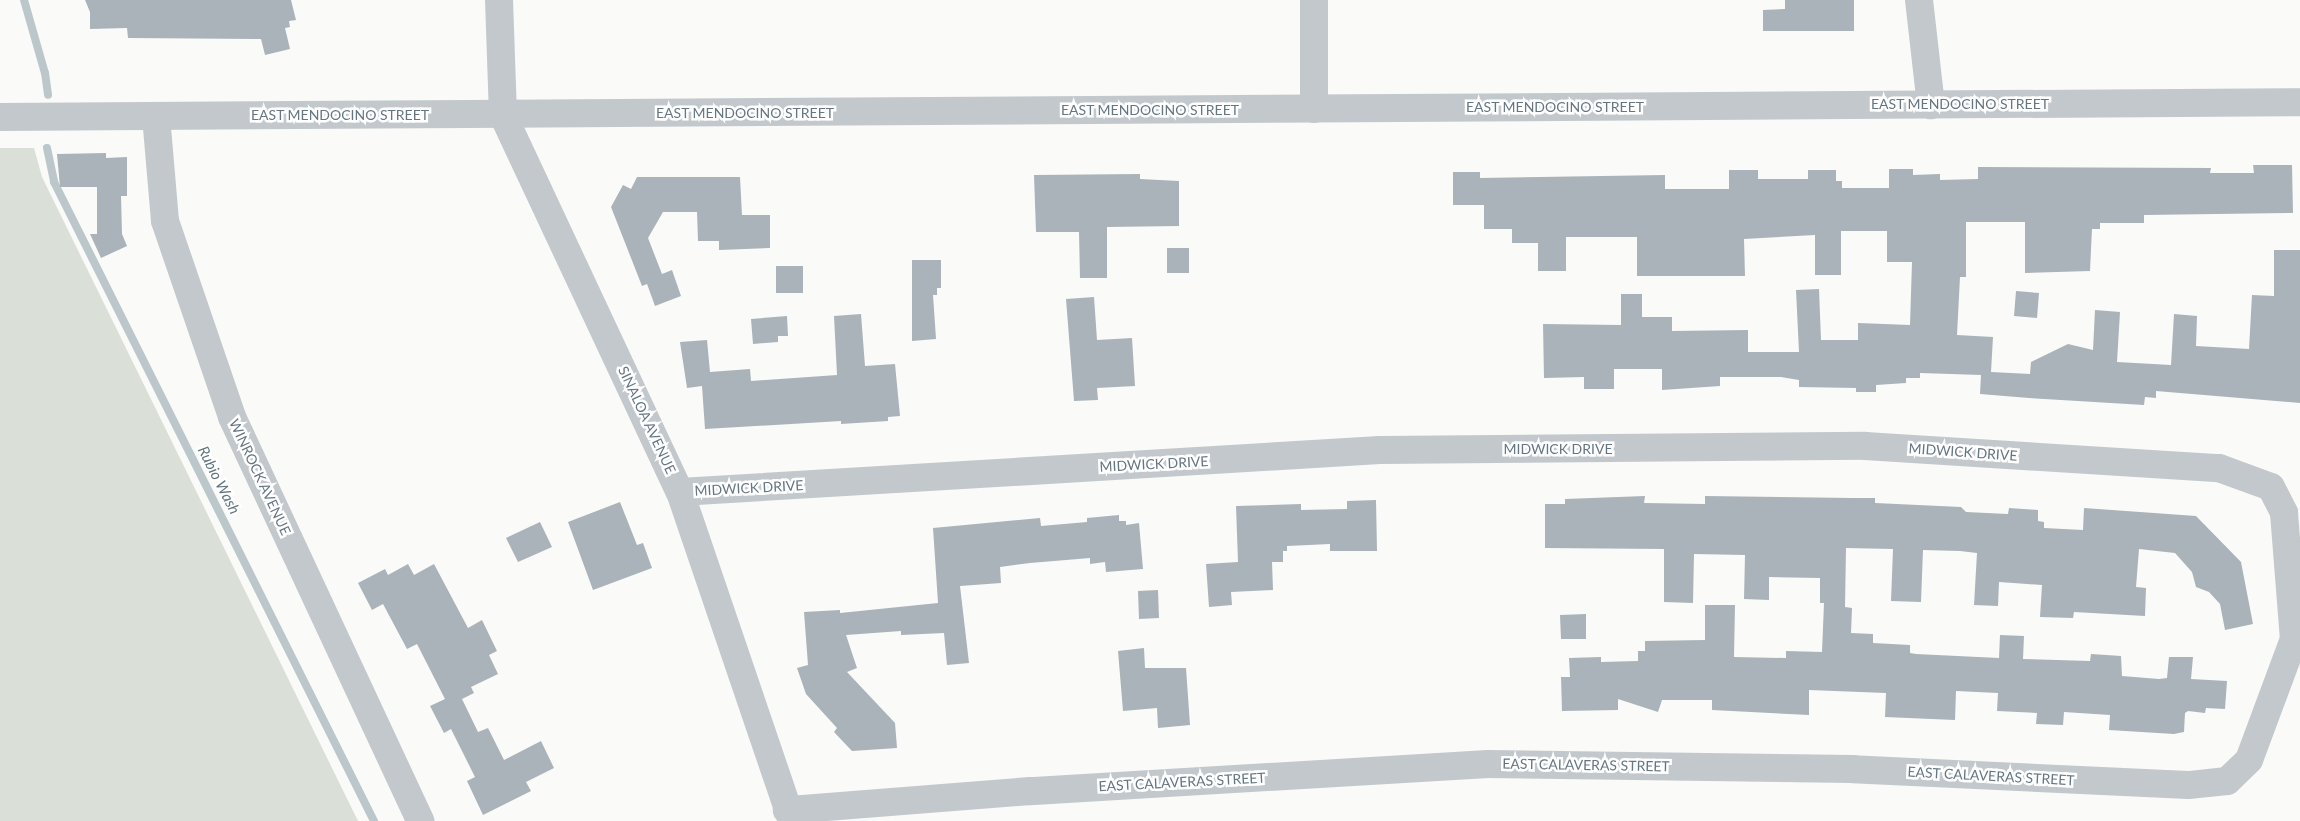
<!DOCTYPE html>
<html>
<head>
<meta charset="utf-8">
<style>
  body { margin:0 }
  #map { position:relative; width:2300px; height:821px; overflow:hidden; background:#fafaf8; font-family:Lato,sans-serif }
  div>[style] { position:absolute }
  .green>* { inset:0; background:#dadfd7 }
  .stream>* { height:8px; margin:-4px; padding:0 4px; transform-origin:4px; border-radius:4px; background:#bbc7cb }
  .building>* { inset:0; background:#aab3b9 }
  .minor>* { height:28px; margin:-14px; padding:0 14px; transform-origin:14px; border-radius:14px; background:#c3c8cc }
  span { translate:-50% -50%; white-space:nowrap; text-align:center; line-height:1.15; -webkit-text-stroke:5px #fff; paint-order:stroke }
  .street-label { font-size:14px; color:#657683 }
  .water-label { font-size:15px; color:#60757c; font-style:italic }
</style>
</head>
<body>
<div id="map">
  <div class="green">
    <div style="clip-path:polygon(0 148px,34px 148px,42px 177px,358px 821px,0 821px)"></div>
  </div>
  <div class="stream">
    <div style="left:24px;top:0;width:76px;rotate:74deg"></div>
    <div style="left:45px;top:73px;width:22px;rotate:82deg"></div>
    <div style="left:47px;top:148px;width:35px;rotate:78deg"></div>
    <div style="left:54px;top:182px;width:715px;rotate:63.4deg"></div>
  </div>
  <div class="building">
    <div style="clip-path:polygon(85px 0,291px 0,296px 20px,289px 21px,290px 27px,285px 28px,290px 49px,265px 55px,261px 39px,128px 38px,127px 28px,90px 29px,90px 12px)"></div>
    <div style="clip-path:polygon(1785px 0,1854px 0,1854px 31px,1763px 31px,1763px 10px,1785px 9px)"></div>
    <div style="clip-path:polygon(106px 153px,106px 158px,127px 157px,127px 196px,121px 196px,122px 234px,127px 246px,101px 258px,90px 234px,97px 234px,97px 187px,60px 187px,57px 154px)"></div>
    <div style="clip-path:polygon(2253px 165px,2292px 165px,2293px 213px,2144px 215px,2144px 223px,2100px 223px,2100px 229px,2092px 229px,2090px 271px,2025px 273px,2025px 222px,1966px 222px,1966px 277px,1960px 277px,1957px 335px,1993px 337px,1991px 372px,2030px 374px,2031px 362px,2068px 344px,2093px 350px,2095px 310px,2120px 312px,2117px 362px,2171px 365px,2174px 314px,2197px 316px,2196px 346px,2249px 349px,2252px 295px,2274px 296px,2274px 250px,2300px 250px,2300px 403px,2156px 391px,2156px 398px,2145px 397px,2144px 405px,2029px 398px,1980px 394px,1981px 375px,1920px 373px,1920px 378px,1906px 378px,1906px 383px,1876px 385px,1876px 392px,1856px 392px,1856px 388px,1799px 387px,1799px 380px,1781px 377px,1720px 377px,1720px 386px,1662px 390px,1662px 369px,1614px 369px,1614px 389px,1584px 389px,1584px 377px,1544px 378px,1543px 324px,1621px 325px,1621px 294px,1642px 294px,1642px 317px,1672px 317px,1672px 331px,1748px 330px,1748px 352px,1799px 352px,1796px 290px,1819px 289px,1821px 340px,1858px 340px,1858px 323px,1910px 325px,1912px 262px,1887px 262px,1887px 231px,1841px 231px,1841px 275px,1815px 275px,1815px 235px,1744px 239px,1745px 276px,1637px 276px,1637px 237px,1566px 237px,1566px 271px,1538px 271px,1538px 243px,1512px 243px,1512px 229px,1484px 229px,1484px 205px,1453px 205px,1453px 172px,1480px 172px,1480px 178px,1665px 175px,1665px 189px,1729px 189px,1729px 170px,1758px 170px,1758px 179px,1808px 179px,1808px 170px,1836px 170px,1836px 181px,1842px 181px,1842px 188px,1889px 188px,1889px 169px,1913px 169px,1913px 175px,1940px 174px,1940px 180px,1978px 179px,1978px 167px,2211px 168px,2210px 173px,2254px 173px)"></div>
    <div style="clip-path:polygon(1140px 174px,1140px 179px,1179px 181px,1179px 226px,1107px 227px,1107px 278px,1080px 278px,1079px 232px,1036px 232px,1034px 175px)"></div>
    <div style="clip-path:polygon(637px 177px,740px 177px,742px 215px,770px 215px,770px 248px,719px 250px,719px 241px,698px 241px,697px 212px,663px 212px,648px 238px,662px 274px,672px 270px,681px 296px,655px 306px,647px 284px,642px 286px,611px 207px,623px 185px,631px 189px)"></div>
    <div style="clip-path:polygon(1167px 248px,1189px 248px,1189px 273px,1167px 273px)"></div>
    <div style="clip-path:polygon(912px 260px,941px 260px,941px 288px,937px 288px,937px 295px,933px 295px,936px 339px,912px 341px)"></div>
    <div style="clip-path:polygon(776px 266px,803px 266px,803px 293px,776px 293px)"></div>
    <div style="clip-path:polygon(2016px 291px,2039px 293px,2037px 318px,2014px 316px)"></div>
    <div style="clip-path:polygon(1094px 297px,1097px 340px,1132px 338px,1135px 386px,1097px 388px,1098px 400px,1074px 401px,1066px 299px)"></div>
    <div style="clip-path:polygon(861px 314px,865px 366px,895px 364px,900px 416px,888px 417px,888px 421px,841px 424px,841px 421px,705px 429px,702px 386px,687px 388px,680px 342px,707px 340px,710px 372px,750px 369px,751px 381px,837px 375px,834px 316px)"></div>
    <div style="clip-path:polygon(787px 316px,788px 336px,778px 336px,778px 342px,753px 344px,751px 319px)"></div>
    <div style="clip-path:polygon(1645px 496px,1644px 503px,1705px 504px,1705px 496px,1852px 498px,1875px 498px,1875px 503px,1961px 507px,1966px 512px,2008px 514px,2009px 508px,2038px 510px,2038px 521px,2044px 522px,2044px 528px,2083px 530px,2084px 508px,2196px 516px,2241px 562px,2253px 624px,2225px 630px,2220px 604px,2209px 592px,2196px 587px,2192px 572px,2175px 553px,2139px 549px,2136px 587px,2146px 588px,2145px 616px,2074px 612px,2073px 618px,2040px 617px,2042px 585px,1999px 582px,1998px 606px,1974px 605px,1977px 553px,1960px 551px,1923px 550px,1921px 602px,1891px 601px,1893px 549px,1846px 548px,1845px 607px,1852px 608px,1851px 633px,1873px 634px,1873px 643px,1910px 645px,1910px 653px,1916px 654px,1999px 658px,2000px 635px,2024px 636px,2023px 659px,2090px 661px,2091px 654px,2121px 656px,2122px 676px,2159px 679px,2167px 678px,2169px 657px,2193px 657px,2191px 679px,2227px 681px,2225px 709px,2206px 708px,2205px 713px,2188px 711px,2185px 713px,2184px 732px,2174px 734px,2109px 730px,2110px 715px,2064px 712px,2063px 725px,2036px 724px,2037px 713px,1997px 711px,1998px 693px,1956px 691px,1955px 720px,1885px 717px,1886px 693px,1809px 690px,1809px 715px,1712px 710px,1712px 700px,1662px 700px,1658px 712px,1618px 699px,1618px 710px,1562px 711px,1561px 677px,1570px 677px,1569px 658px,1601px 657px,1601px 662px,1638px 661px,1638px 651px,1645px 651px,1645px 641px,1705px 640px,1705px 605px,1735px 605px,1734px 657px,1786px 658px,1786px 651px,1822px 652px,1824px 603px,1820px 603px,1820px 578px,1769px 577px,1769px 600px,1744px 599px,1745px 555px,1694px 554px,1693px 603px,1664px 602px,1664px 549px,1545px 548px,1545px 504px,1565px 504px,1565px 499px)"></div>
    <div style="clip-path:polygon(1376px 500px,1377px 551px,1330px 551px,1330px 544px,1287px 546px,1287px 551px,1283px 551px,1283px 562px,1272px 562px,1273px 590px,1231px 592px,1232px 605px,1209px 607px,1206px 564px,1238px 562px,1236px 506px,1301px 504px,1301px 510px,1347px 509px,1347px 501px)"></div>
    <div style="clip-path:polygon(620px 502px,637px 545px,643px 543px,652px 568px,593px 590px,568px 522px)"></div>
    <div style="clip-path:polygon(1119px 515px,1119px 521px,1126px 521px,1126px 525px,1139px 523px,1143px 569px,1106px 572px,1105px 562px,1090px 564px,1090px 558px,1030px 563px,1000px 567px,1001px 583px,960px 586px,969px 663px,947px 665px,944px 633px,901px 635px,901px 631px,846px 635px,857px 668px,847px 672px,895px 723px,897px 748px,852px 751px,834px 732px,837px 728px,806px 694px,797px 668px,808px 665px,804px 612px,840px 610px,840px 613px,938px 603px,933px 528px,1040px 518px,1041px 526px,1087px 522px,1087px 518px)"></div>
    <div style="clip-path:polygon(540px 522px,552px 547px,518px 562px,506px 538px)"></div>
    <div style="clip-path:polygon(408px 564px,414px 575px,434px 564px,468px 628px,482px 620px,497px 651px,489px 655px,498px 674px,471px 687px,474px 693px,462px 699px,478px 732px,488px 728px,504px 760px,541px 741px,554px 768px,526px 782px,531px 791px,483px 815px,467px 781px,475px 777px,451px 729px,444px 733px,430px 706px,445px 699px,417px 644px,407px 649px,383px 604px,372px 610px,358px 583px,385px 569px,388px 575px)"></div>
    <div style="clip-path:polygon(1158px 590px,1159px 618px,1139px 619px,1138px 591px)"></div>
    <div style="clip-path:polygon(1586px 614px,1586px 639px,1561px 639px,1560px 615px)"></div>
    <div style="clip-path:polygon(1144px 648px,1145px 668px,1186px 668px,1190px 725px,1158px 728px,1157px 708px,1123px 711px,1118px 651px)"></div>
  </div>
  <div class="minor">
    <div style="left:499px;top:0;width:115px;rotate:88deg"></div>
    <div style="left:503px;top:115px;width:416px;rotate:64.9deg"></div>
    <div style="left:680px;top:492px;width:348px;rotate:71.2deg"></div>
    <div style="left:1314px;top:0;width:109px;rotate:90deg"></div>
    <div style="left:1919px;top:0;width:106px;rotate:83.5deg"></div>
    <div style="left:156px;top:116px;width:105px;rotate:85.1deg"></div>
    <div style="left:165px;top:221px;width:207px;rotate:71.1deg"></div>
    <div style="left:232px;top:417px;width:446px;rotate:65deg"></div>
    <div style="left:0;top:117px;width:2300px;rotate:-0.37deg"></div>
    <div style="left:680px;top:492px;width:701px;rotate:-3.43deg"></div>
    <div style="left:1380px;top:450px;width:485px;rotate:-0.5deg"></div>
    <div style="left:1865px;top:446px;width:355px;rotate:3.6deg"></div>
    <div style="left:2219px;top:468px;width:55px;rotate:20.1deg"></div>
    <div style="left:2271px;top:487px;width:29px;rotate:63deg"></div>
    <div style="left:2284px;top:513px;width:126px;rotate:85.5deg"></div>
    <div style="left:2294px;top:639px;width:129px;rotate:110.4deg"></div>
    <div style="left:2249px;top:760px;width:30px;rotate:136deg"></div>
    <div style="left:2227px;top:781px;width:39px;rotate:174deg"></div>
    <div style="left:2188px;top:785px;width:335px;rotate:-177.3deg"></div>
    <div style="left:1853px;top:769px;width:365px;rotate:-179.2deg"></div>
    <div style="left:1488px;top:764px;width:459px;rotate:176.6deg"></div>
    <div style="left:1030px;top:791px;width:244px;rotate:175.5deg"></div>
  </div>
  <div class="street-label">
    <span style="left:1960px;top:104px">EAST MENDOCINO STREET</span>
    <span style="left:1555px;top:107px">EAST MENDOCINO STREET</span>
    <span style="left:1150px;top:110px">EAST MENDOCINO STREET</span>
    <span style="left:745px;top:113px">EAST MENDOCINO STREET</span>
    <span style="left:340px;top:115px">EAST MENDOCINO STREET</span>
    <span style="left:647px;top:420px;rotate:65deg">SINALOA AVENUE</span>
    <span style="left:1558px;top:449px">MIDWICK DRIVE</span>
    <span style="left:1963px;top:452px;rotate:4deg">MIDWICK DRIVE</span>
    <span style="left:1154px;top:464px;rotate:-3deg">MIDWICK DRIVE</span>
    <span style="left:260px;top:477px;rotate:65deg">WINROCK AVENUE</span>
    <span style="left:749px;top:488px;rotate:-3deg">MIDWICK DRIVE</span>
    <span style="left:1586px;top:765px;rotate:1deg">EAST CALAVERAS STREET</span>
    <span style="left:1991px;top:776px;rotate:3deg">EAST CALAVERAS STREET</span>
    <span style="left:1182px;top:782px;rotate:-3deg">EAST CALAVERAS STREET</span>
  </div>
  <div class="water-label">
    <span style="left:219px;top:480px;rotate:63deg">Rubio Wash</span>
  </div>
</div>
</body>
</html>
